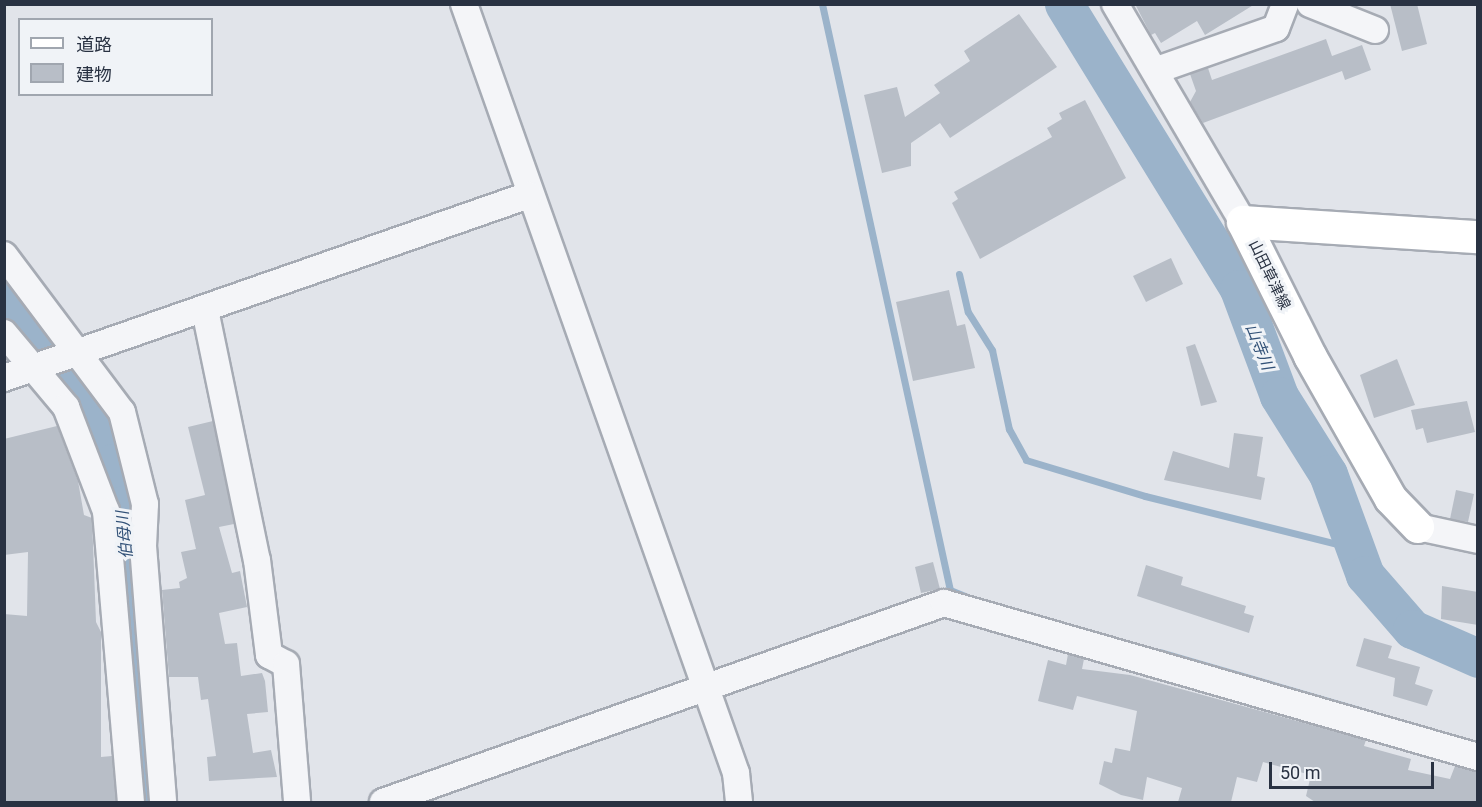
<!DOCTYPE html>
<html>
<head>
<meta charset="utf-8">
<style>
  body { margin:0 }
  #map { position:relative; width:1482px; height:807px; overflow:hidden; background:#e1e4ea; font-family:Roboto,"Noto Sans JP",sans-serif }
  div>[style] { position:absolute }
  .stream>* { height:7px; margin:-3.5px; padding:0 3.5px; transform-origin:3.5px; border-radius:3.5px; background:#9bb3ca }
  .river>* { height:39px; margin:-19.5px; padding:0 19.5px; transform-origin:19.5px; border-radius:19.5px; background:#9bb3ca }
  .building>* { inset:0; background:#b8bec7 }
  .roads { filter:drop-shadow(2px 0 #a6abb4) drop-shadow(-2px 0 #a6abb4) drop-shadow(0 2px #a6abb4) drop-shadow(0 -2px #a6abb4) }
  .minor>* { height:26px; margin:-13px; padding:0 13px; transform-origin:13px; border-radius:13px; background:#f4f5f8 }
  .major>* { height:32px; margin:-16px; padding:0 16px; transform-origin:16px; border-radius:16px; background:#fff }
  span { translate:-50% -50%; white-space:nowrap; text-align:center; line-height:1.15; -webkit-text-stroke:6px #f0f3f7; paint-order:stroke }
  .street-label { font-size:15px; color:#293242 }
  .water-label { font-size:16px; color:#325177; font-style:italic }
  .frame { position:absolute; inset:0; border:6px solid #293242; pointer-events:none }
  .legend { position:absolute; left:18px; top:18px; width:195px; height:78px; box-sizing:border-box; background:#f0f3f7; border:2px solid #a0a6af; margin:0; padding:8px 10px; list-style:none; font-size:18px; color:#293242 }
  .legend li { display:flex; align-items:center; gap:12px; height:30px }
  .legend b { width:30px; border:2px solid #a0a6af }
  .scale { position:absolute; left:1269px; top:762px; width:165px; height:27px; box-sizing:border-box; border:3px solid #293242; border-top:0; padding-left:8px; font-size:18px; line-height:21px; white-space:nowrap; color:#293242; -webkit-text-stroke:4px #f0f3f7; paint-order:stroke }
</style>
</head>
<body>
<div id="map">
  <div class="stream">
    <div style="left:822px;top:4px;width:600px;rotate:77.68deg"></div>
    <div style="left:950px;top:590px;width:18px;rotate:22deg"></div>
    <div style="left:959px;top:274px;width:39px;rotate:77deg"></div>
    <div style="left:968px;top:312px;width:45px;rotate:57.7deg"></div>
    <div style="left:992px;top:350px;width:81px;rotate:77.9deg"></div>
    <div style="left:1009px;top:429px;width:35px;rotate:61deg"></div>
    <div style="left:1026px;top:460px;width:124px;rotate:16.8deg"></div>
    <div style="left:1145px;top:496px;width:214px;rotate:14deg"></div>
    <div style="left:1160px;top:652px;width:207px;rotate:16.2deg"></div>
  </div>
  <div class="river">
    <div style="left:1064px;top:4px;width:334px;rotate:58.4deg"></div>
    <div style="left:1239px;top:289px;width:114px;rotate:69.5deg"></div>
    <div style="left:1279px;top:396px;width:92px;rotate:57.9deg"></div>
    <div style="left:1328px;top:474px;width:108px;rotate:69.9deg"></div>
    <div style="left:1365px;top:575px;width:72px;rotate:49deg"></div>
    <div style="left:1412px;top:629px;width:72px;rotate:23.7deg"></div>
    <div style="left:4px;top:301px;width:156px;rotate:52.8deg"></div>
    <div style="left:98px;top:425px;width:41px;rotate:68.5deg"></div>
    <div style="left:113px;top:463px;width:43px;rotate:76.6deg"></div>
    <div style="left:123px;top:505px;width:298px;rotate:85.8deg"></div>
  </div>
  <div class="building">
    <div style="clip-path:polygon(1135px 4px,1255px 4px,1205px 35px,1197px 21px,1161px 43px,1155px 33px,1151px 35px)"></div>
    <div style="clip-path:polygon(1390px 4px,1417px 4px,1427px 44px,1402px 51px)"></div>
    <div style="clip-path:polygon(1019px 14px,1057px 67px,950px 138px,940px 123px,911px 143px,911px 166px,882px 173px,864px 95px,897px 87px,905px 117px,940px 93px,934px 85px,970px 61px,964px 51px)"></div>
    <div style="clip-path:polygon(1326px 39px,1332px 56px,1362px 45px,1371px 70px,1345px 80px,1342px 71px,1203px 123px,1190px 102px,1196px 91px,1190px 74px,1208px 68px,1212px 80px)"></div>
    <div style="clip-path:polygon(1085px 100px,1126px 178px,980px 259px,952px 203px,958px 199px,954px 192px,1052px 137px,1047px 128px,1062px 119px,1059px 113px)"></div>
    <div style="clip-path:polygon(1171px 258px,1183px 284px,1146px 302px,1133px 276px)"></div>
    <div style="clip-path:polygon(949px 290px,957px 326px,965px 324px,975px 368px,913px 381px,896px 302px)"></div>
    <div style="clip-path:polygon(1195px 344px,1217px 402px,1201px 406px,1186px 347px)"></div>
    <div style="clip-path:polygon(1397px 359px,1415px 405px,1374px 418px,1360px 375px)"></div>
    <div style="clip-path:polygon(1467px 401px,1475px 432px,1427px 443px,1423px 428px,1416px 430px,1411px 410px)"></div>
    <div style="clip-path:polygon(213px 421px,234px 524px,219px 527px,232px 573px,240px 571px,247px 607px,219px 613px,225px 644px,237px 643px,241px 676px,262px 673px,265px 681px,268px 712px,247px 714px,253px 753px,271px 750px,277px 777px,209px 781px,207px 757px,216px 756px,208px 699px,201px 700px,198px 677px,169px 677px,162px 590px,180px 588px,179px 582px,187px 578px,181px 552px,196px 549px,185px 500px,205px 495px,188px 427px)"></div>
    <div style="clip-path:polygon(57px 426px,78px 481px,84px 515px,92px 518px,96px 622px,101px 632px,101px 757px,112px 756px,116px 802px,4px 802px,4px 614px,27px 616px,28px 552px,4px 555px,4px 439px)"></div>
    <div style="clip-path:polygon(1234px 433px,1263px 437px,1257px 476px,1265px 478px,1261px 500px,1164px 480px,1173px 451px,1229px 468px)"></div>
    <div style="clip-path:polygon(1456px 490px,1474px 494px,1468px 522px,1450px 519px)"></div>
    <div style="clip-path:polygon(933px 562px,940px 589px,921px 593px,915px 567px)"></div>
    <div style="clip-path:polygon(1146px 565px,1183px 577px,1181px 585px,1246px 606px,1244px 613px,1254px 616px,1249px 633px,1137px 596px)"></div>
    <div style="clip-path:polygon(1442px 586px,1478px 592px,1478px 625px,1441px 619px)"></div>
    <div style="clip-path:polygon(1364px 638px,1392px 646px,1388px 658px,1420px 667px,1415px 684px,1433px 690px,1427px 706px,1393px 696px,1395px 678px,1356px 666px)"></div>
    <div style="clip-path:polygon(1068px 654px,1084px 659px,1082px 669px,1130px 675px,1366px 740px,1364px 746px,1411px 759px,1408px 770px,1450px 779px,1455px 766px,1477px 772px,1478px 802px,1315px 802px,1306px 796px,1311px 775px,1263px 762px,1257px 782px,1237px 777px,1231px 802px,1178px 802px,1182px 788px,1147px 777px,1143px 800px,1121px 795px,1099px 784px,1104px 761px,1112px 763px,1115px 748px,1130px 751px,1137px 711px,1077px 696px,1073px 710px,1038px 701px,1048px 660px,1066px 665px)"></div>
  </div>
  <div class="roads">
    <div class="minor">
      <div style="left:464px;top:4px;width:816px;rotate:70.52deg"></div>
      <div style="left:736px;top:773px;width:29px;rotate:84deg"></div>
      <div style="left:1115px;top:4px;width:253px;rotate:59.6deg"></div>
      <div style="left:1310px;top:4px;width:70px;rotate:21.8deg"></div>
      <div style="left:1157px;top:70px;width:126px;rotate:-19.4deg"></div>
      <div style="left:1276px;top:28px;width:26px;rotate:-69deg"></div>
      <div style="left:4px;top:255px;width:196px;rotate:53.1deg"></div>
      <div style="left:122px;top:412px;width:95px;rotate:76deg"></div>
      <div style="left:145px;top:504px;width:42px;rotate:92.7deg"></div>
      <div style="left:143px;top:546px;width:257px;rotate:85.5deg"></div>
      <div style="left:205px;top:310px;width:255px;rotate:78.3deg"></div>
      <div style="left:257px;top:560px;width:96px;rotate:82.8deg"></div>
      <div style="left:269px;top:655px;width:19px;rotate:28deg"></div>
      <div style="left:286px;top:664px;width:138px;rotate:85.4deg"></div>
      <div style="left:4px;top:333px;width:97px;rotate:50deg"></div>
      <div style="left:66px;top:407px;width:111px;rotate:69deg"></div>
      <div style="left:106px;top:511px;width:292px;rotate:85.1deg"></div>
      <div style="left:4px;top:378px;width:556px;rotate:-19.22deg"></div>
      <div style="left:1418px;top:527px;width:61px;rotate:12.2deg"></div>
      <div style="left:383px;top:802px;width:595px;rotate:-19.53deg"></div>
      <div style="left:944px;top:603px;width:556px;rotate:16.09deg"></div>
    </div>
    <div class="major">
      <div style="left:1243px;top:222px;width:150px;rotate:63.4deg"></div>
      <div style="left:1310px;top:356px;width:164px;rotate:60.5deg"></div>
      <div style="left:1391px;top:499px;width:39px;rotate:46deg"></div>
      <div style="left:1243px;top:222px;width:235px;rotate:3.7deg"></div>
    </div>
  </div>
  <div class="street-label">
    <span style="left:1269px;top:275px;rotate:64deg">山田草津線</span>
  </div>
  <div class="water-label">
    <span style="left:1259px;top:347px;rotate:68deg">山寺川</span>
    <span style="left:125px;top:535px;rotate:-95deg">伯母川</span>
  </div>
  <div class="frame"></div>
  <ul class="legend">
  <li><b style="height:8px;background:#fff"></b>道路</li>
  <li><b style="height:16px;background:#b8bec7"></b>建物</li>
  </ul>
  <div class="scale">50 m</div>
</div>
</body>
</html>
